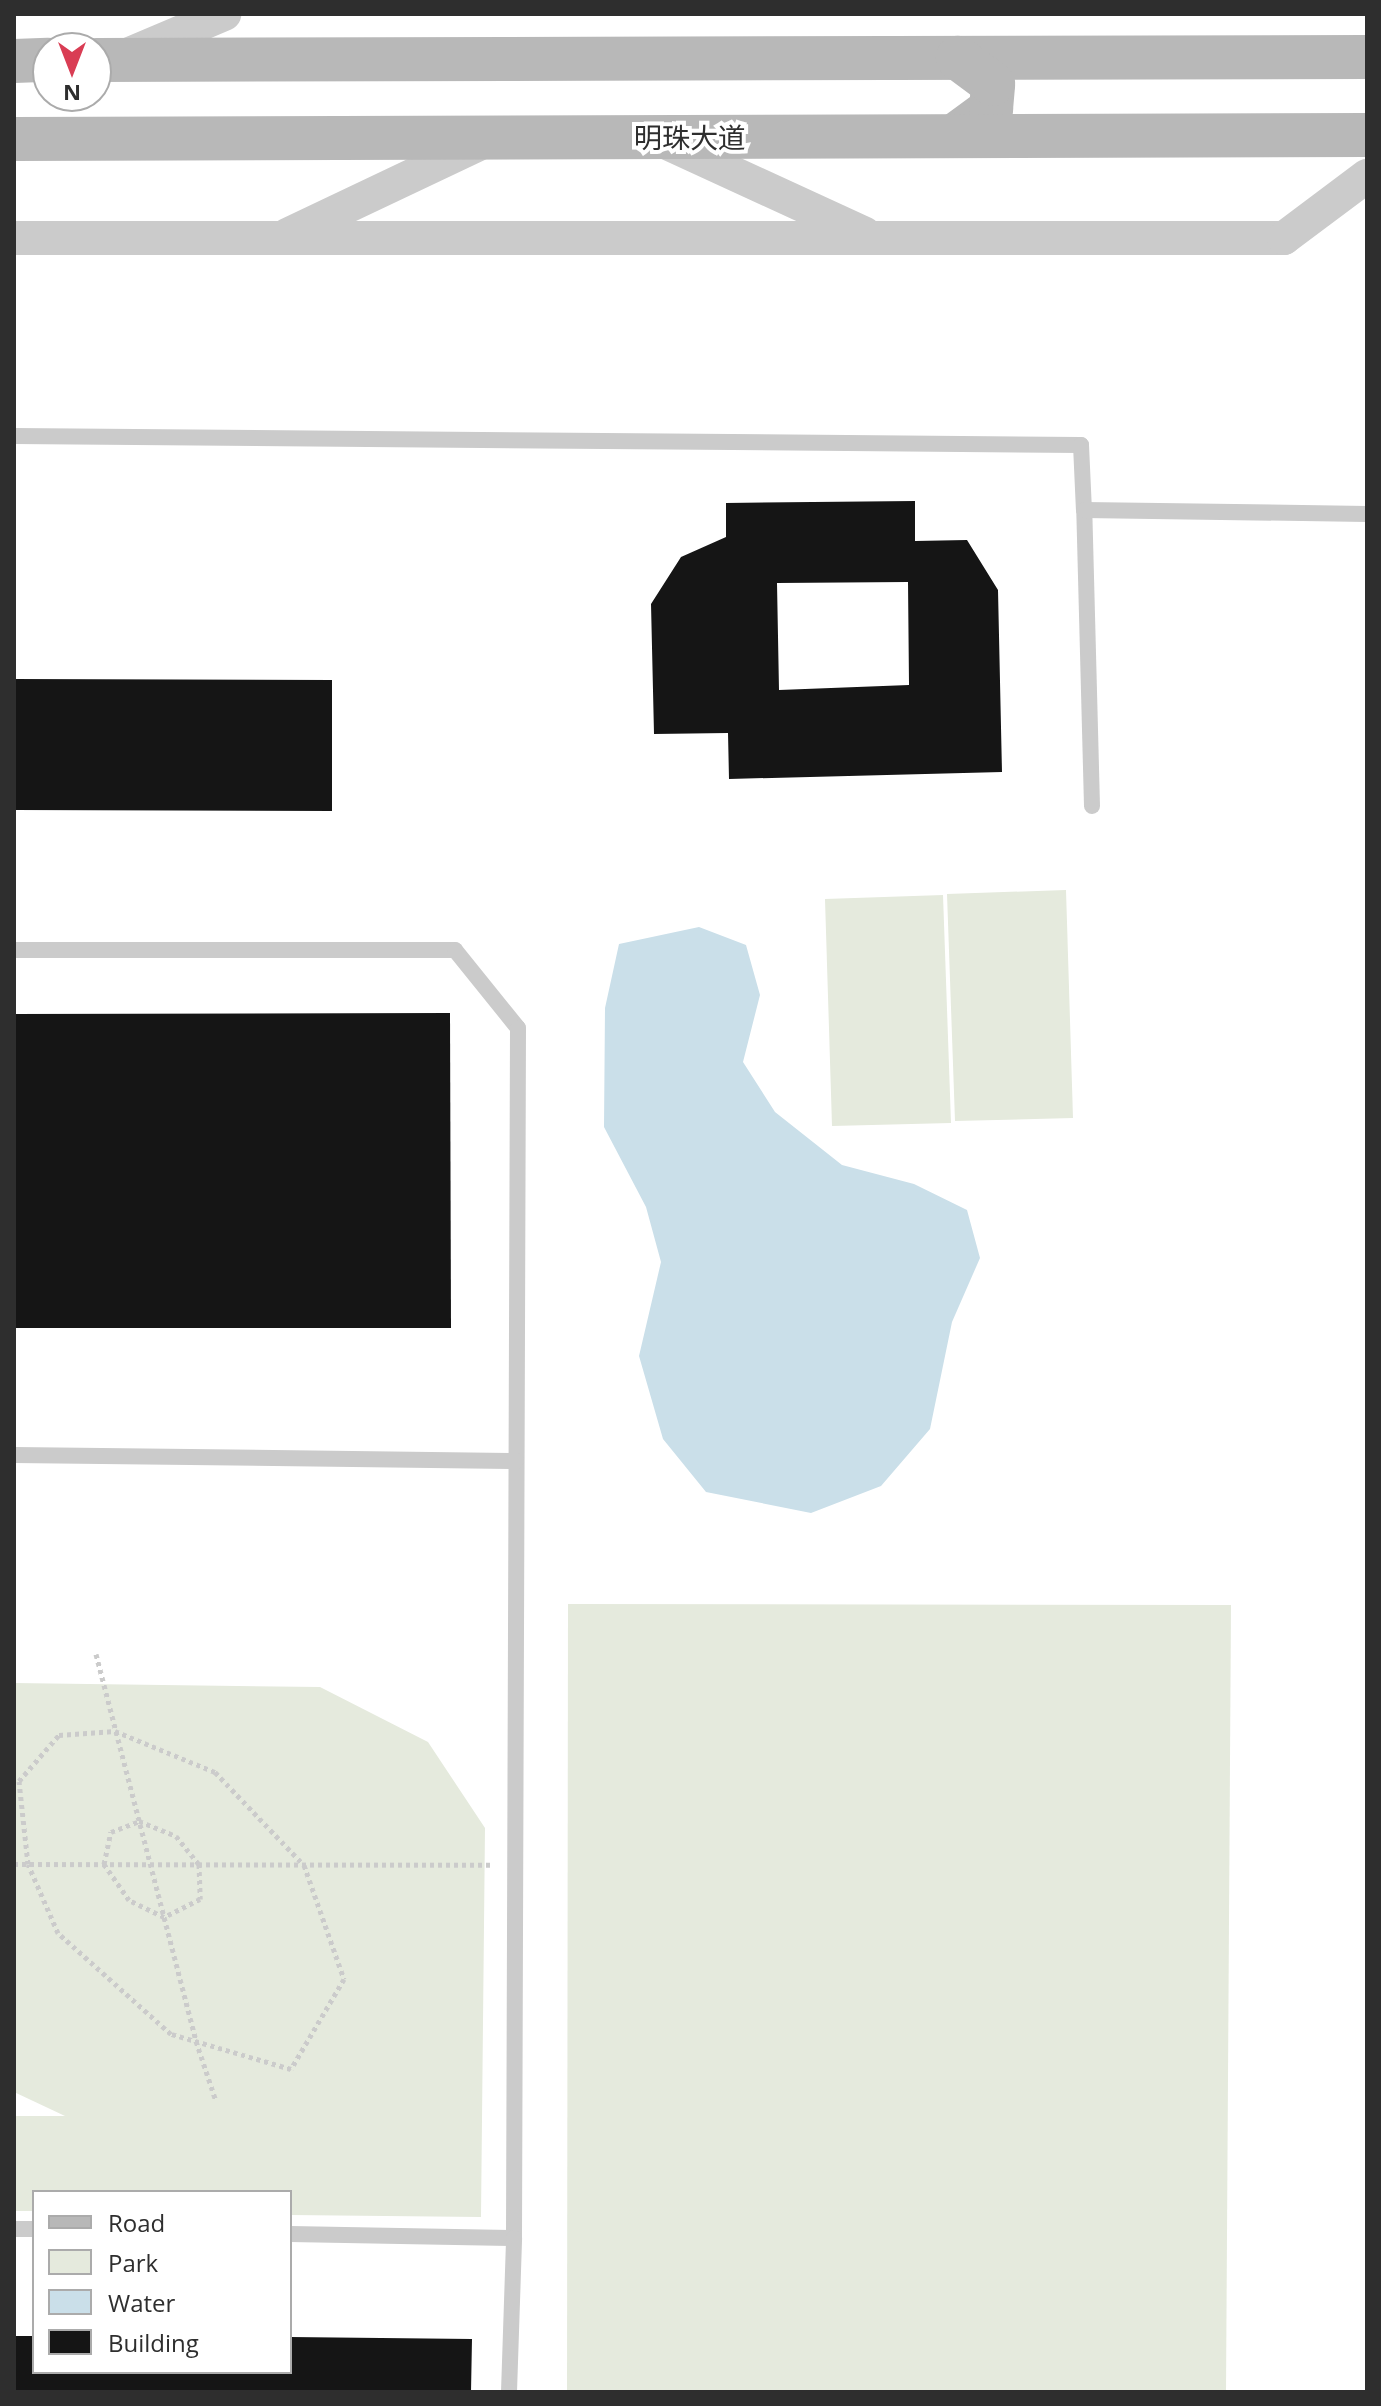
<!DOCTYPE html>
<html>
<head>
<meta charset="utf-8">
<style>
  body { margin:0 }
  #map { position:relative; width:1381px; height:2406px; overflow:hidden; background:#fff; font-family:"Open Sans","Noto Sans SC",sans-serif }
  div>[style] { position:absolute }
  .green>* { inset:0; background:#e5eadd }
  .water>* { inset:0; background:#cadfe9 }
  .building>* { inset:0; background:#151515 }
  .path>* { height:5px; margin-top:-2.5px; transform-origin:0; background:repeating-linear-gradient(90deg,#cbcbcb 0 4px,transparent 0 8px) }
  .service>* { height:16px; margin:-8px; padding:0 8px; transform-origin:8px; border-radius:8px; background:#cbcbcb }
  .minor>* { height:34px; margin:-17px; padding:0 17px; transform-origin:17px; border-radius:17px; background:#cbcbcb }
  .secondary>* { height:44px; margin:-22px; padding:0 22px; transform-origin:22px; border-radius:22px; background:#b8b8b8 }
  span { translate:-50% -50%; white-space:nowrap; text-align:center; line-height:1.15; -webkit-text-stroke:8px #fff; paint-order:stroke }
  .street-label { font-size:28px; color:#2e2e2e }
  .frame { position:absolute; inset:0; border:16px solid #2e2e2e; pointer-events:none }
  .legend { position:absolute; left:32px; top:2190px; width:260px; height:184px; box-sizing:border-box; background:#fff; border:2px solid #ababab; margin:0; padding:10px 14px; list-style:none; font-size:24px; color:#2e2e2e }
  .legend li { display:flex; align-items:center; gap:16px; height:40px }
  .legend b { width:40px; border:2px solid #ababab }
  .north { position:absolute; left:32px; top:32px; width:80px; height:80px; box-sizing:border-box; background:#fff; border:2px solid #ababab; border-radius:50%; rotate:180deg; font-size:22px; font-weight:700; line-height:32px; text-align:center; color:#2e2e2e }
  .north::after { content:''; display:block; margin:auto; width:28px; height:36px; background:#d93d54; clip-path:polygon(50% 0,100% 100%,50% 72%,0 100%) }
</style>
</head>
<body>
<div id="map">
  <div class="green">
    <div style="clip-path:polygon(1066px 890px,1073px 1118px,955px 1121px,947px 894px)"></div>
    <div style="clip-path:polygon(943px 895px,951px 1123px,832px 1126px,825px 899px)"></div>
    <div style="clip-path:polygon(568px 1604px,1231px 1605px,1226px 2392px,567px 2392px)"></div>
    <div style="clip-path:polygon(14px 1683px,320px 1687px,428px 1742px,485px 1828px,481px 2217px,290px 2215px,290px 2192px,34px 2192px,34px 2211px,14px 2211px,14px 2116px,65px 2116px,14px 2092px)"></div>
  </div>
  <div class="water">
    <div style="clip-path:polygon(699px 927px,746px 945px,760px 995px,743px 1062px,775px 1112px,842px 1165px,914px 1184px,967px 1210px,980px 1258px,952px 1322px,930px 1429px,881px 1486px,811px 1513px,706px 1492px,663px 1439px,639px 1356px,661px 1262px,646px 1207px,604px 1127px,605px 1008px,619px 944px)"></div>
  </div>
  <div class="building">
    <div style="clip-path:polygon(evenodd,915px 501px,915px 541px,967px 540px,998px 590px,1002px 772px,729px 779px,728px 733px,654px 734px,651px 604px,681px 557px,726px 537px,726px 503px,915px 501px,908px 582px,909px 685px,779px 690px,777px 583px,908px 582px)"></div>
    <div style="clip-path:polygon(14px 679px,332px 680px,332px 811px,14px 810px)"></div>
    <div style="clip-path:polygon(450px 1013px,451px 1328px,14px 1328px,14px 1014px)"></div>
    <div style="clip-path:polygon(14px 2336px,34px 2336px,34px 2372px,290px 2372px,290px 2337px,472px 2339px,471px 2392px,14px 2392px)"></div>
  </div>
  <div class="path">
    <div style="left:96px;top:1654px;width:400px;rotate:75.5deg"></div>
    <div style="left:196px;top:2041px;width:63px;rotate:71.6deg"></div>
    <div style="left:115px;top:1731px;width:108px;rotate:22.3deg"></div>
    <div style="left:215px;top:1772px;width:129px;rotate:46.3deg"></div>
    <div style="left:304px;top:1865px;width:121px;rotate:70.7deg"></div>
    <div style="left:344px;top:1979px;width:104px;rotate:120.5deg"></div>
    <div style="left:291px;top:2069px;width:125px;rotate:-163.7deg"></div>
    <div style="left:171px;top:2034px;width:152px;rotate:-138.2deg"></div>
    <div style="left:58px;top:1933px;width:75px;rotate:-113.5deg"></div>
    <div style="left:28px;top:1864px;width:83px;rotate:-96.2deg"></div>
    <div style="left:19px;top:1781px;width:61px;rotate:-49deg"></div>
    <div style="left:59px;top:1735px;width:56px;rotate:-4.1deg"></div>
    <div style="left:139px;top:1821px;width:40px;rotate:22deg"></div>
    <div style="left:176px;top:1836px;width:36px;rotate:51deg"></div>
    <div style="left:199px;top:1864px;width:35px;rotate:88deg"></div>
    <div style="left:200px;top:1899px;width:40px;rotate:153.4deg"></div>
    <div style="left:164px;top:1917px;width:39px;rotate:-154deg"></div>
    <div style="left:129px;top:1900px;width:44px;rotate:-124.8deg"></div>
    <div style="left:104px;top:1864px;width:33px;rotate:-78deg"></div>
    <div style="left:111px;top:1832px;width:30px;rotate:-21deg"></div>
    <div style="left:14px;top:1864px;width:476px;rotate:0.1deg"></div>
  </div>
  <div class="service">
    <div style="left:14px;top:436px;width:1067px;rotate:0.48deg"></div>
    <div style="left:1081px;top:445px;width:65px;rotate:87.4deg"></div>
    <div style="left:1092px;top:806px;width:296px;rotate:-91.5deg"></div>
    <div style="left:1084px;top:510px;width:283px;rotate:0.8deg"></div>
    <div style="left:14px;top:950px;width:441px"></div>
    <div style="left:455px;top:950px;width:100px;rotate:51.1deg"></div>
    <div style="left:518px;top:1028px;width:1210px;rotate:90.19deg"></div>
    <div style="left:514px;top:2238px;width:224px;rotate:-179deg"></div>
    <div style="left:14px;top:1455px;width:502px;rotate:0.68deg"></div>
    <div style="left:14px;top:2229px;width:20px"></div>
    <div style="left:509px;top:2392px;width:154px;rotate:-88.1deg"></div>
  </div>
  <div class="minor">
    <div style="left:125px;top:56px;width:108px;rotate:-23deg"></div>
    <div style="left:663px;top:141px;width:222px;rotate:24.7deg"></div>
    <div style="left:287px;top:235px;width:219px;rotate:-25.4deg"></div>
    <div style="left:14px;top:238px;width:1270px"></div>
    <div style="left:1284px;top:238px;width:104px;rotate:-36.8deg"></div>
  </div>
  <div class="secondary">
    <div style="left:96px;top:60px;width:1271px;rotate:-0.14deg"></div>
    <div style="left:14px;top:61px;width:34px;rotate:-2deg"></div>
    <div style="left:954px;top:136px;width:46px;rotate:-36.1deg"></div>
    <div style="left:991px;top:109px;width:25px;rotate:-85deg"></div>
    <div style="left:993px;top:84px;width:44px;rotate:-143.4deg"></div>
    <div style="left:14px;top:139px;width:1353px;rotate:-0.17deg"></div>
  </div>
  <div class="street-label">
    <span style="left:690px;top:137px">明珠大道</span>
  </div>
  <div class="frame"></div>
  <ul class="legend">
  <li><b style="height:10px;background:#b8b8b8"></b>Road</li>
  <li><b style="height:22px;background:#e5eadd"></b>Park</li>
  <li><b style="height:22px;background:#cadfe9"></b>Water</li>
  <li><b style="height:22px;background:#151515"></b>Building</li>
  </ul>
  <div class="north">N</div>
</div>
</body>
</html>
